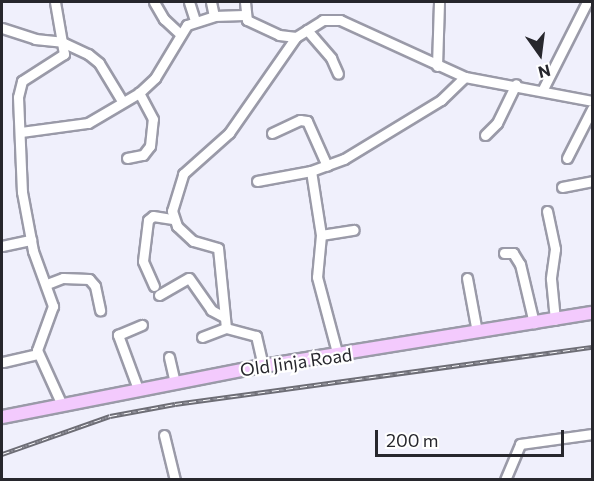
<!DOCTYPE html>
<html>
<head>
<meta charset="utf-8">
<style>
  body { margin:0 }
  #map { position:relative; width:594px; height:481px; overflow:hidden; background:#f0f0fc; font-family:Commissioner,sans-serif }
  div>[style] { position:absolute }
  .roads { filter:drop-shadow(2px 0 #9a9aa8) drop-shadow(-2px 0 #9a9aa8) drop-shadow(0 2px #9a9aa8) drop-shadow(0 -2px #9a9aa8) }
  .minor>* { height:9px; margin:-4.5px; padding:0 4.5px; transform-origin:4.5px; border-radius:4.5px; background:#fff }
  .major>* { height:12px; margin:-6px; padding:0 6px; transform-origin:6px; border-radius:6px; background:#f3cafd }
  .rail>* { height:4.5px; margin-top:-2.25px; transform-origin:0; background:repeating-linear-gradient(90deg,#fff 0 7px,#6d6d75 0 14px); box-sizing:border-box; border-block:2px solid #6d6d75 }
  span { translate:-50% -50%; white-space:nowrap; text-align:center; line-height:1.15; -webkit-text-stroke:4.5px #fff; paint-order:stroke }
  .street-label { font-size:18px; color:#27272d }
  .frame { position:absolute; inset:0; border:3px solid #27272d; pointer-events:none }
  .north { position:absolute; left:510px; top:24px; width:60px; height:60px; -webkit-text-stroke:4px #fff; paint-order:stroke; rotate:166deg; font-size:16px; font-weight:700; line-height:24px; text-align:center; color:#27272d }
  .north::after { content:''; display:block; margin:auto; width:21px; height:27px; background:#27272d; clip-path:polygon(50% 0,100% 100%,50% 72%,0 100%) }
  .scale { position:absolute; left:375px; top:430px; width:189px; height:27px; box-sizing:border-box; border:3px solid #27272d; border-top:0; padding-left:8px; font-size:18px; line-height:21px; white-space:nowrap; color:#27272d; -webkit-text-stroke:4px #fff; paint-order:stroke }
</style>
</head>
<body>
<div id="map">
  <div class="roads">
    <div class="minor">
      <div style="left:55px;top:2px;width:53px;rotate:80.2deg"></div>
      <div style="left:64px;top:54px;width:50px;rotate:147.3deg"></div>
      <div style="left:22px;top:81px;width:16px;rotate:104deg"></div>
      <div style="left:18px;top:97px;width:95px;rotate:87.6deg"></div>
      <div style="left:22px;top:192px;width:60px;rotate:79.4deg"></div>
      <div style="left:33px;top:251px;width:59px;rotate:70deg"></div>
      <div style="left:53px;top:306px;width:47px;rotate:110deg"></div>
      <div style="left:37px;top:350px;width:60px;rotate:65.6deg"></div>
      <div style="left:154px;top:2px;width:20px;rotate:60deg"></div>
      <div style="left:164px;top:19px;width:22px;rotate:43deg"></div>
      <div style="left:189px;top:2px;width:19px;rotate:72deg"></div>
      <div style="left:211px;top:2px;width:14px;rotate:78deg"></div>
      <div style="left:245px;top:2px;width:18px;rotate:84deg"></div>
      <div style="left:247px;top:20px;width:35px;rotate:25deg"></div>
      <div style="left:279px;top:35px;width:17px;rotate:7deg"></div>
      <div style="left:296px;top:37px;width:32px;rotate:-32deg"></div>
      <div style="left:323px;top:20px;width:17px"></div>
      <div style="left:340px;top:20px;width:137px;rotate:24.5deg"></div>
      <div style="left:465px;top:77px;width:129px;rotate:10.7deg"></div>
      <div style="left:2px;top:28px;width:35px;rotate:18deg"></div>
      <div style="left:35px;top:39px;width:27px;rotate:6deg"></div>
      <div style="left:62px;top:42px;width:29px;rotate:25deg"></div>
      <div style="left:88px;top:54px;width:14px;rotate:39deg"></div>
      <div style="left:99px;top:63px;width:44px;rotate:58.8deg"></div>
      <div style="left:307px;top:30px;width:37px;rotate:49deg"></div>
      <div style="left:331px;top:58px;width:17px;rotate:66deg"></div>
      <div style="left:437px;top:66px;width:64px;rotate:-88.2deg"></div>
      <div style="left:543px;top:89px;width:97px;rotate:-63.2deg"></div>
      <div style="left:21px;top:132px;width:68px;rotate:-7.7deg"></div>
      <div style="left:88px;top:123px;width:59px;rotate:-30.5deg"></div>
      <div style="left:139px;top:93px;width:22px;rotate:-43deg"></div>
      <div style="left:155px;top:78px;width:62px;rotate:-58.9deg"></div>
      <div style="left:187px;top:25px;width:28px;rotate:-18deg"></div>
      <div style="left:214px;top:16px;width:30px;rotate:-2deg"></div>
      <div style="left:272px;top:133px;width:31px;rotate:-25deg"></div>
      <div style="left:300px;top:120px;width:7px;rotate:8deg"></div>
      <div style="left:307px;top:121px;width:49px;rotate:66deg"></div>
      <div style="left:485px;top:135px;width:17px;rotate:-45deg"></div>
      <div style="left:497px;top:123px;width:43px;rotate:-64deg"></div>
      <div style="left:127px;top:158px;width:16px;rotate:-11deg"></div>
      <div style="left:143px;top:155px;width:11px;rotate:-52deg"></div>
      <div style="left:150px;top:146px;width:27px;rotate:-84deg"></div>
      <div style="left:153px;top:119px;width:30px;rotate:-118deg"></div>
      <div style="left:567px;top:158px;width:55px;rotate:-63deg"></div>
      <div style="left:311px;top:171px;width:65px;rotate:81.1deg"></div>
      <div style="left:321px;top:235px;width:42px;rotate:95.4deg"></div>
      <div style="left:317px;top:277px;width:82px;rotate:75.1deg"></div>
      <div style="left:257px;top:181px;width:55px;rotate:-10.5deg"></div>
      <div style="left:311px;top:171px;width:35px;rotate:-20deg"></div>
      <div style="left:344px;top:159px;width:114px;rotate:-31.3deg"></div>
      <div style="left:441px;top:100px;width:33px;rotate:-44deg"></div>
      <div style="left:562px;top:187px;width:31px;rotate:-11deg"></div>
      <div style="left:547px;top:211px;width:39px;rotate:78deg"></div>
      <div style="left:555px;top:249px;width:30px;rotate:98deg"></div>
      <div style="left:551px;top:279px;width:41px;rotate:84.4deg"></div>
      <div style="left:321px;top:235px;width:33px;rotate:-9deg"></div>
      <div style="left:2px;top:246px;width:30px;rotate:-12deg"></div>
      <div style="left:504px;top:253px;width:9px"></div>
      <div style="left:513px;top:253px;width:13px;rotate:58deg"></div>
      <div style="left:520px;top:264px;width:61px;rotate:76.7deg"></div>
      <div style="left:467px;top:278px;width:55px;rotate:79.5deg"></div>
      <div style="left:47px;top:284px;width:17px;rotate:-21deg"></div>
      <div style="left:63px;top:278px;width:26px;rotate:2deg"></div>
      <div style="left:89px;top:279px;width:9px;rotate:49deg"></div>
      <div style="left:95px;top:286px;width:25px;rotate:78deg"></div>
      <div style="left:154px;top:286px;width:27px;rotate:-114deg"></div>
      <div style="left:143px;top:261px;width:41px;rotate:-83deg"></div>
      <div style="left:148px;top:220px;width:6px;rotate:-39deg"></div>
      <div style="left:153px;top:216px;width:20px;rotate:9deg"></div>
      <div style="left:159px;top:295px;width:34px;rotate:-30deg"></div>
      <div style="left:189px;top:278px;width:39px;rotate:55deg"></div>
      <div style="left:211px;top:310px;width:15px;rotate:28deg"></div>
      <div style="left:202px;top:337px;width:26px;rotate:-21deg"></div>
      <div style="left:169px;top:357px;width:26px;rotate:77deg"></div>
      <div style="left:3px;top:362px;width:36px;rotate:-13deg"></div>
      <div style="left:263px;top:366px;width:31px;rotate:-103deg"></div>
      <div style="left:256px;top:336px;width:31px;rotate:-165deg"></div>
      <div style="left:226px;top:328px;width:80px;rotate:-95.7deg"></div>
      <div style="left:218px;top:248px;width:26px;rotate:-164deg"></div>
      <div style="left:193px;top:241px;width:22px;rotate:-137deg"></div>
      <div style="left:177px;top:226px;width:16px;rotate:-108deg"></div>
      <div style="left:172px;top:211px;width:39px;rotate:-73deg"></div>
      <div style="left:183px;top:174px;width:62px;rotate:-41.7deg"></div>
      <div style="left:229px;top:133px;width:117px;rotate:-55.1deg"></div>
      <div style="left:138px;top:389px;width:58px;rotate:-110.3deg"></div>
      <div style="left:118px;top:335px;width:26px;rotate:-23deg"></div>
      <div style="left:164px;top:435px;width:46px;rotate:76.3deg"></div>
      <div style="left:505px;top:480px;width:39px;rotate:-67deg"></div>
      <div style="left:520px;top:444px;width:73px;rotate:-7.9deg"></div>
    </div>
    <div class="major">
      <div style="left:2px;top:417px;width:266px;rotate:-11.1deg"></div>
      <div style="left:263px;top:366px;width:333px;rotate:-9.2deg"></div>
    </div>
  </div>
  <div class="rail">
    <div style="left:2px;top:454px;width:114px;rotate:-19.4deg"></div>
    <div style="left:110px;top:416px;width:66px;rotate:-10.5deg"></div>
    <div style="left:175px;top:404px;width:421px;rotate:-7.8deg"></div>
  </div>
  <div class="street-label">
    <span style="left:296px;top:362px;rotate:-8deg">Old Jinja Road</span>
  </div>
  <div class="frame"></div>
  <div class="north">N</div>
  <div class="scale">200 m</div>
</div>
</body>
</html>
